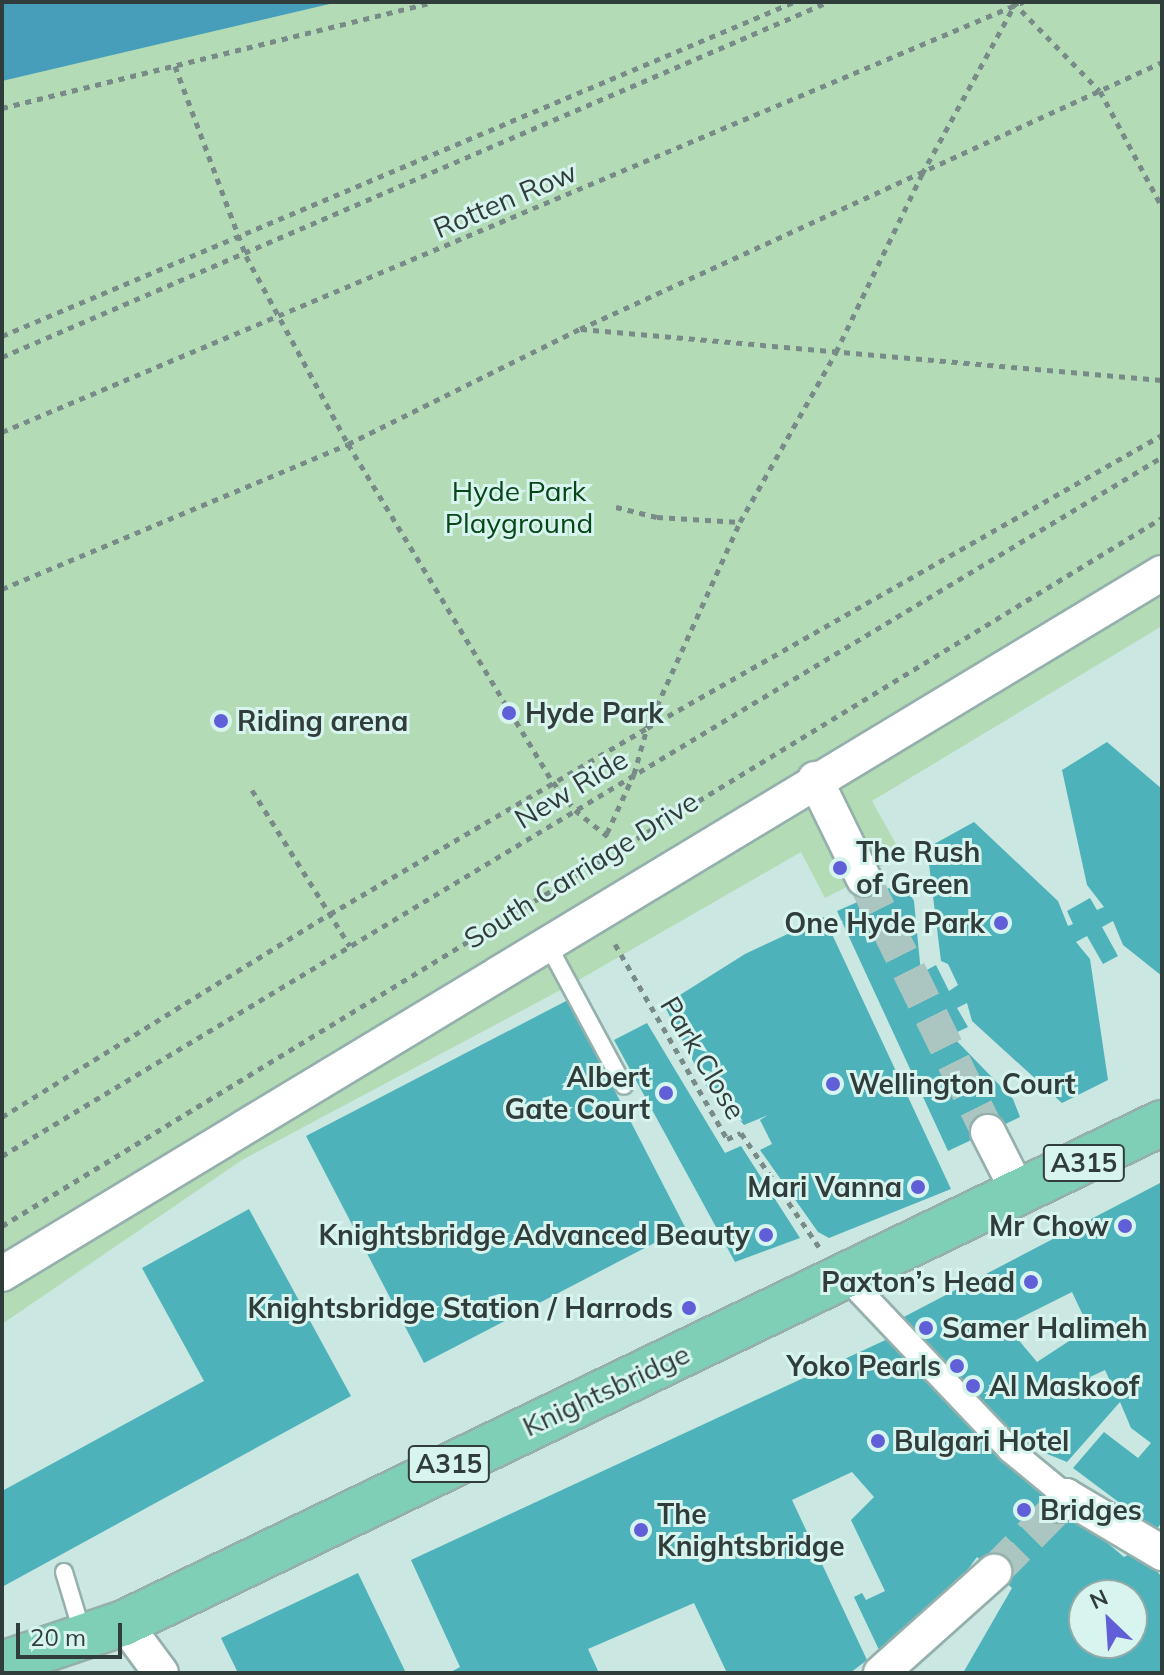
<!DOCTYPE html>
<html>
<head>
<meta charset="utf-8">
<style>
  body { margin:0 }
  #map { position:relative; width:1164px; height:1675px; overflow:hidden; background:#cae7e2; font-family:Mulish,sans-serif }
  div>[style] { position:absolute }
  .green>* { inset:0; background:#b3dcb6 }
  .water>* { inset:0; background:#469ebb }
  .building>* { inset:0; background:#4eb2bb }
  .minor-tunnel>* { height:34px; margin-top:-17px; transform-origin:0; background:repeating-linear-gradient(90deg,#abc5c1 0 34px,transparent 0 51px) }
  .path>* { height:5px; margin-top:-2.5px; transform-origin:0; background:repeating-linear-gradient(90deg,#788b88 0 6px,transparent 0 12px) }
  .roads { filter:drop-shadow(2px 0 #95b0ac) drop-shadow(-2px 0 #95b0ac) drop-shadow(0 2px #95b0ac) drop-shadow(0 -2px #95b0ac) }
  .service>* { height:16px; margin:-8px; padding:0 8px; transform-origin:8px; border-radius:8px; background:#fff }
  .pedestrian>* { height:24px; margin:-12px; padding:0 12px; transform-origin:12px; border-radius:12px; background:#fff }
  .minor>* { height:34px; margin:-17px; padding:0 17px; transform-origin:17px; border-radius:17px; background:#fff }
  .primary>* { height:44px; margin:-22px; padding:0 22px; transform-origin:22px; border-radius:22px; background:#7ecfb5 }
  .dots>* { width:22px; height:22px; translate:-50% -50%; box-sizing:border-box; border:4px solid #d7f4ef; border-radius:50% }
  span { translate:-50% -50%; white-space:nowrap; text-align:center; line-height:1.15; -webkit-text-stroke:6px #d7f4ef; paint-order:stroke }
  .shield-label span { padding:2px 6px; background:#d7f4ef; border:2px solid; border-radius:6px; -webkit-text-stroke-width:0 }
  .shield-label { font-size:26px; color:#313d3b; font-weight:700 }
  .street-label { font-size:28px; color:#313d3b }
  .park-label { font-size:28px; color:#074717 }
  .poi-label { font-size:28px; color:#313d3b; font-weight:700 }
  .left { translate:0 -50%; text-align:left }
  .right { translate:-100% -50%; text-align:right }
  .frame { position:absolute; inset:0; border:4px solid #313d3b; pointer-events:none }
  .north { position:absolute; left:1068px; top:1579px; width:80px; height:80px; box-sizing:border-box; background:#d7f4ef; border:2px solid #95aba7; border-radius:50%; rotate:335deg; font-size:22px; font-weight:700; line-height:32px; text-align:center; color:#313d3b }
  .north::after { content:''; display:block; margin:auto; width:28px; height:36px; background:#605fd8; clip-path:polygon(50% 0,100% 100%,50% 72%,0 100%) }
  .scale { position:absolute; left:16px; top:1623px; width:106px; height:36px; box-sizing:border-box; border:4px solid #313d3b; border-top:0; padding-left:10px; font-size:24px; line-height:28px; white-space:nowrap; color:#313d3b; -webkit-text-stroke:6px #d7f4ef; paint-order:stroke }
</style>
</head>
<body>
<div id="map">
  <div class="green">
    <div style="clip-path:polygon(2px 2px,1162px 2px,1162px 626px,872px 801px,901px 853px,864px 878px,825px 898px,801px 852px,570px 985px,242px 1160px,2px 1324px)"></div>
  </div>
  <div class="water">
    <div style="clip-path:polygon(2px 2px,338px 2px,2px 81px)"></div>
  </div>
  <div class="building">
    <div style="clip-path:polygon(1107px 742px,1162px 789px,1162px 976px,1123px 945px,1113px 921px,1102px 927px,1118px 956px,1103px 964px,1087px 936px,1076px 942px,1090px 959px,1108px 1080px,1062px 1103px,972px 1021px,967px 1003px,957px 1008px,968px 1027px,951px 1035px,1013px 1099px,1020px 1117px,948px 1151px,837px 911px,903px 882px,914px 901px,921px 973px,936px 965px,949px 991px,958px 985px,948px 964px,941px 961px,927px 848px,974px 822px,1058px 901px,1068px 926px,1073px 924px,1067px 911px,1090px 898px,1097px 910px,1104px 907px,1087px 885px,1062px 770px)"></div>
    <div style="clip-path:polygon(824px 917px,951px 1189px,829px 1238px,818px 1232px,760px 1150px,772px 1144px,760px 1120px,768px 1115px,744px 1125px,713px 1088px,708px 1090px,664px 1005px,745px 954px)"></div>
    <div style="clip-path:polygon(568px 1000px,685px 1227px,424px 1363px,306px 1136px)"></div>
    <div style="clip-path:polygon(647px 1023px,725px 1153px,741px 1146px,800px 1238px,735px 1262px,614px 1040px)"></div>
    <div style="clip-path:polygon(evenodd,1162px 1182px,1162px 1522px,1156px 1530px,1073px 1468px,1104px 1432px,1138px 1458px,1151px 1443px,1131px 1428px,1120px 1402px,1067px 1462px,1023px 1444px,1000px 1422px,992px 1426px,898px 1320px,1162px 1182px,1072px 1292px,1089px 1328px,1037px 1362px,1006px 1325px,1072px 1292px,1162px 1182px,1105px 1370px,1110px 1381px,1095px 1387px,1090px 1377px,1105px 1370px)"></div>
    <div style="clip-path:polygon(249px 1209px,351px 1396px,2px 1587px,2px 1491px,204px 1381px,142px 1268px)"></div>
    <div style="clip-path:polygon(evenodd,892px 1337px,1086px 1525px,1124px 1557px,1137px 1550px,1162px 1577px,1162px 1673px,963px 1673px,1012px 1588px,977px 1557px,954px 1588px,880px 1652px,854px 1597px,862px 1593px,866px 1600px,885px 1591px,851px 1520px,874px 1497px,852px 1472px,792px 1500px,867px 1660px,850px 1673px,727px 1673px,694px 1603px,588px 1649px,599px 1673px,449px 1673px,460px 1667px,411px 1560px,892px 1337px,1084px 1595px,1132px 1595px,1132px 1643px,1084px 1643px,1084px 1595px)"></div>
    <div style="clip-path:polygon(358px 1573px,406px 1673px,238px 1673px,221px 1638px)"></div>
  </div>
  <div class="minor-tunnel">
    <div style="left:864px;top:879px;width:282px;rotate:63.9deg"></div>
    <div style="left:994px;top:1572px;width:94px;rotate:-45.4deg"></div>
  </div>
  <div class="path">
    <div style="left:1013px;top:2px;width:124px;rotate:45.7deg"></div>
    <div style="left:1100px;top:91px;width:132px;rotate:61.9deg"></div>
    <div style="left:175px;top:66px;width:203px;rotate:69.5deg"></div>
    <div style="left:246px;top:256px;width:214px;rotate:61.5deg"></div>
    <div style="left:348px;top:444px;width:395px;rotate:58.8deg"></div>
    <div style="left:553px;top:782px;width:36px;rotate:52deg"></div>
    <div style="left:575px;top:810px;width:46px;rotate:38.9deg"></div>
    <div style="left:2px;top:108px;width:444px;rotate:-13.8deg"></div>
    <div style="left:581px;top:329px;width:583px;rotate:5.02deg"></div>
    <div style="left:2px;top:336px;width:860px;rotate:-22.87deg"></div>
    <div style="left:2px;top:357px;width:899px;rotate:-23.26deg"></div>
    <div style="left:2px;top:432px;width:1108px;rotate:-22.84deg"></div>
    <div style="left:616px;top:507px;width:42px;rotate:13.7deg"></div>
    <div style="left:657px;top:517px;width:83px;rotate:3.4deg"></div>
    <div style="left:2px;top:589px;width:375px;rotate:-22.7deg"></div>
    <div style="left:348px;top:444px;width:259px;rotate:-26.4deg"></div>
    <div style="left:580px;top:329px;width:640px;rotate:-24.64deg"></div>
    <div style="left:252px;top:790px;width:184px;rotate:57.9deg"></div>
    <div style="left:607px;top:833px;width:65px;rotate:-65.4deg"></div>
    <div style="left:634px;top:774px;width:48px;rotate:-74.2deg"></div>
    <div style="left:647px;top:728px;width:593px;rotate:-29.64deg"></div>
    <div style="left:615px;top:944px;width:225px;rotate:60.1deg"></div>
    <div style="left:727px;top:1139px;width:15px;rotate:-23deg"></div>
    <div style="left:741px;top:1133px;width:138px;rotate:55.6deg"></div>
    <div style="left:2px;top:1117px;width:386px;rotate:-31.8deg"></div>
    <div style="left:330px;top:914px;width:368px;rotate:-30.4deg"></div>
    <div style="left:647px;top:728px;width:226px;rotate:-65.7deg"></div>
    <div style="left:740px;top:522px;width:195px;rotate:-60.5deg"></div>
    <div style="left:836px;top:352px;width:198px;rotate:-64.2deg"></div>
    <div style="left:922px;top:174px;width:192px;rotate:-61.3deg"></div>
    <div style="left:2px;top:1156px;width:1354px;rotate:-31.07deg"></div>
    <div style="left:2px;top:1226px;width:1359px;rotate:-31.4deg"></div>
  </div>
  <div class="roads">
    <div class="service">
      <div style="left:547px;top:943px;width:162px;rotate:61.7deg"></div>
      <div style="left:64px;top:1572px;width:66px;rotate:73.2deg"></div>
    </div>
    <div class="pedestrian">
      <div style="left:846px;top:1277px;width:238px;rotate:46.5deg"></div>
      <div style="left:1010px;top:1450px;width:72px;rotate:39.4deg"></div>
    </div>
    <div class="minor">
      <div style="left:815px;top:779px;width:111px;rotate:63.9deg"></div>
      <div style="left:988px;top:1132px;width:71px;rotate:63.1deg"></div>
      <div style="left:2px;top:1274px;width:1355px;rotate:-31.15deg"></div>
      <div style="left:1060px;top:1505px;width:11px;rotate:-56deg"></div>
      <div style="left:1066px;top:1496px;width:112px;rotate:30.7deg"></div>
      <div style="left:124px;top:1623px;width:62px;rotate:53.5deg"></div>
      <div style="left:881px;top:1673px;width:152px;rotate:-41.8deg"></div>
    </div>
    <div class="primary">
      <div style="left:2px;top:1664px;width:129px;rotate:-18.6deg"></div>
      <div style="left:124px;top:1623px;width:1152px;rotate:-25.72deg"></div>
    </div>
  </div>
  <div class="dots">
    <div style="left:509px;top:713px;background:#605fd8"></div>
    <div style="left:221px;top:721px;background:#605fd8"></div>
    <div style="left:840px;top:868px;background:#605fd8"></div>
    <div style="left:1001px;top:923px;background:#605fd8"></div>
    <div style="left:833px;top:1084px;background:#605fd8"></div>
    <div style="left:666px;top:1093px;background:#605fd8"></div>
    <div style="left:918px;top:1187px;background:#605fd8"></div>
    <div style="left:1125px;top:1226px;background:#605fd8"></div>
    <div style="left:766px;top:1235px;background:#605fd8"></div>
    <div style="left:1031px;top:1282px;background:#605fd8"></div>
    <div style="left:689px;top:1308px;background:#605fd8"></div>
    <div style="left:926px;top:1328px;background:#605fd8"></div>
    <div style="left:957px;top:1366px;background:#605fd8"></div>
    <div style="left:973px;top:1386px;background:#605fd8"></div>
    <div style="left:878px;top:1441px;background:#605fd8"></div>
    <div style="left:1024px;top:1510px;background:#605fd8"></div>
    <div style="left:641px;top:1530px;background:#605fd8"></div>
  </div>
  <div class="shield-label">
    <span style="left:1084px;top:1163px">A315</span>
    <span style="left:449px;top:1464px">A315</span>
  </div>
  <div class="street-label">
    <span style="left:505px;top:200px;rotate:-23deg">Rotten Row</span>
    <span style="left:571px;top:789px;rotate:-31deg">New Ride</span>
    <span style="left:581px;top:870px;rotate:-32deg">South Carriage Drive</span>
    <span style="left:703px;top:1058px;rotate:59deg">Park Close</span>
    <span style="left:606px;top:1390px;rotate:-25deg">Knightsbridge</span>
  </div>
  <div class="park-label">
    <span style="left:519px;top:507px">Hyde Park<br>Playground</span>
  </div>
  <div class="poi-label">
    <span class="left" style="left:525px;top:713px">Hyde Park</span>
    <span class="left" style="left:237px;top:721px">Riding arena</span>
    <span class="left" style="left:856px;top:868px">The Rush<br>of Green</span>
    <span class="right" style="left:985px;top:923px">One Hyde Park</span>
    <span class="right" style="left:650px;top:1093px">Albert<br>Gate Court</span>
    <span class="left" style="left:849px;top:1084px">Wellington Court</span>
    <span class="right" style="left:902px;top:1187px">Mari Vanna</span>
    <span class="right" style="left:1109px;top:1226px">Mr Chow</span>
    <span class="right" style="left:750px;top:1235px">Knightsbridge Advanced Beauty</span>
    <span class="right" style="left:1015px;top:1282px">Paxton’s Head</span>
    <span class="right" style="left:673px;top:1308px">Knightsbridge Station / Harrods</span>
    <span class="left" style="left:942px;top:1328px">Samer Halimeh</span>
    <span class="right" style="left:941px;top:1366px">Yoko Pearls</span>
    <span class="left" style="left:989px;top:1386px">Al Maskoof</span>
    <span class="left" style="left:894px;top:1441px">Bulgari Hotel</span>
    <span class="left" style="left:1040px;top:1510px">Bridges</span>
    <span class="left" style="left:657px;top:1530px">The<br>Knightsbridge</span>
  </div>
  <div class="frame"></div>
  <div class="north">N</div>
  <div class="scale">20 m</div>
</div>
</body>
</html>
